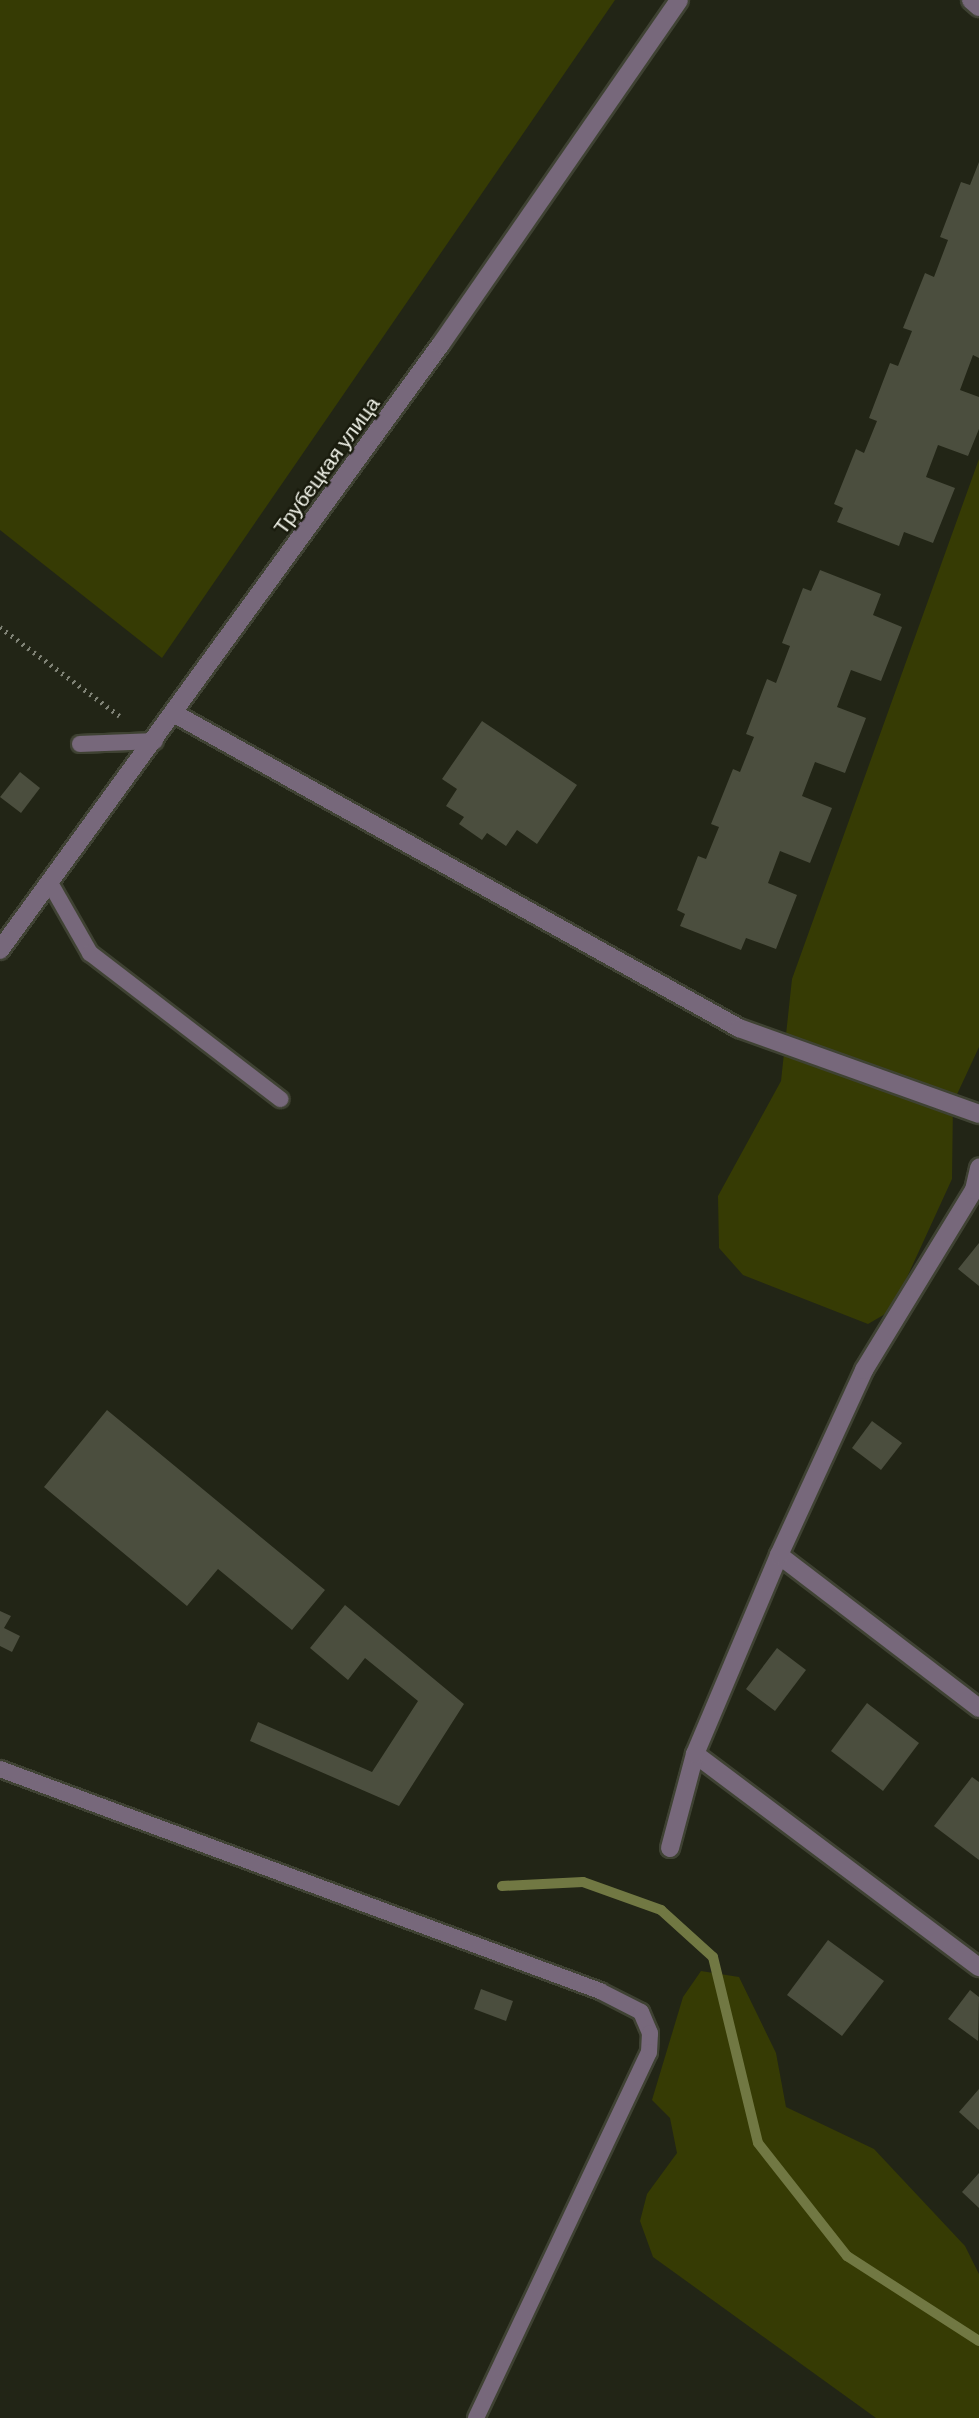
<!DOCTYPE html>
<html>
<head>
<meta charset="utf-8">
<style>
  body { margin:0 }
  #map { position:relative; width:979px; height:2418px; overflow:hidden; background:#222516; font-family:Barlow,sans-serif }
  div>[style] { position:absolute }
  .green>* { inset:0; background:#363b04 }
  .stream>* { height:10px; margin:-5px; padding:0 5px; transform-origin:5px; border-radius:5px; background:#717843 }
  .building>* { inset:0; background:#4b4e3e }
  .path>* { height:4.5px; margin-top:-2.25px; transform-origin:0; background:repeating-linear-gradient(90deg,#808376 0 2px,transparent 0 7px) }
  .roads { filter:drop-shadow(2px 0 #3f4233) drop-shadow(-2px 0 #3f4233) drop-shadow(0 2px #3f4233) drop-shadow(0 -2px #3f4233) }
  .service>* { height:16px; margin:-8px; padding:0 8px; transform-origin:8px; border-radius:8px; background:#77687b }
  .minor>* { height:18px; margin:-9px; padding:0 9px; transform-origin:9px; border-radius:9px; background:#77687b }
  span { translate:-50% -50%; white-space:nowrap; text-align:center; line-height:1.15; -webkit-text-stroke:5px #191b0d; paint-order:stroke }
  .street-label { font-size:21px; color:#f0f2e8 }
</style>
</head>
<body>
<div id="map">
  <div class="green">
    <div style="clip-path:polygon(0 0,615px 0,162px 658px,0 530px)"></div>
    <div style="clip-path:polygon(979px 459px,979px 1047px,953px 1103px,952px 1179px,892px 1310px,868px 1324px,743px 1275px,719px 1248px,718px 1196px,781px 1081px,792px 979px)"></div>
    <div style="clip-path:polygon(701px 1971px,739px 1977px,776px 2053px,786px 2107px,874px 2149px,965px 2246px,979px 2274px,979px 2418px,876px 2418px,653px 2257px,640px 2221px,647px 2194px,677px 2153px,670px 2118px,652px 2100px,683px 1997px)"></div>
  </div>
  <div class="stream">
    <div style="left:502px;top:1886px;width:81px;rotate:-2.8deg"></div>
    <div style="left:583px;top:1882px;width:83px;rotate:19.7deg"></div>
    <div style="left:661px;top:1910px;width:70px;rotate:42.1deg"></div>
    <div style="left:713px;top:1957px;width:191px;rotate:76.4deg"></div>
    <div style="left:758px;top:2143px;width:144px;rotate:51.8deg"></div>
    <div style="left:847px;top:2256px;width:157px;rotate:32.8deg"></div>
  </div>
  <div class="building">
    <div style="clip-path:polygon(979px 162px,979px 358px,973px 355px,960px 390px,979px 397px,979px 429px,968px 456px,938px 445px,926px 477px,955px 488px,933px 543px,904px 532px,899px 546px,837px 522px,843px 508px,834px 504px,856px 449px,864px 453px,877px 421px,869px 418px,890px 363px,898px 366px,912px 331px,903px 328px,925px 273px,934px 277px,948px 240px,940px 237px,961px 182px,970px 185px)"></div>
    <div style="clip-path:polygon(820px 570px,881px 594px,873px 615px,902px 627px,881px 681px,851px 670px,837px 707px,866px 718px,845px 773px,815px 762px,802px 796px,832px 808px,810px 863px,780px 851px,768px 883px,797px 895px,776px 949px,746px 938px,741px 950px,680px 926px,685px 914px,677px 910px,698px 856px,706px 859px,719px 827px,711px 824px,733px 769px,740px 772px,754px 737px,746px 734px,767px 679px,776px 683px,790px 646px,782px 643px,803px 588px,811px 591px)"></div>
    <div style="clip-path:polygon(482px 721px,577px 785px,537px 844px,517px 830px,506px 846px,487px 833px,482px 840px,459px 824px,464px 817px,446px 806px,457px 789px,442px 779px)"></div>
    <div style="clip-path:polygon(20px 772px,40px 788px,21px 813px,0 797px)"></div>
    <div style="clip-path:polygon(979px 1243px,979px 1286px,958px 1269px)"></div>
    <div style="clip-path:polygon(107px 1410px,325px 1590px,292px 1630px,218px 1569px,187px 1606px,44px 1487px)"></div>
    <div style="clip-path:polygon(872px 1421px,902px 1443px,881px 1470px,852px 1448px)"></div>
    <div style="clip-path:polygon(345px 1605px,464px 1704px,399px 1806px,250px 1741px,258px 1722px,372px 1772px,418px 1701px,365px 1658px,348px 1680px,310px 1648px)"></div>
    <div style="clip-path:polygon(0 1611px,11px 1616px,4px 1628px,20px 1636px,12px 1652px,0 1646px)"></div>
    <div style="clip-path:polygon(777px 1648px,806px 1670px,775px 1711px,746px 1689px)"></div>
    <div style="clip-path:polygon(867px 1703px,919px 1743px,883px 1791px,831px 1751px)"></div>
    <div style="clip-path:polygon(972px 1777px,979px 1782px,979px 1860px,934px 1826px)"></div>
    <div style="clip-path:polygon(828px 1940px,884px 1981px,842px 2036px,787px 1995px)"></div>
    <div style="clip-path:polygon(481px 1989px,513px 2001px,506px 2021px,474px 2009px)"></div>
    <div style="clip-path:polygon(970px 1990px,979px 1997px,978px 2041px,948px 2019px)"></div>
    <div style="clip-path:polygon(979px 2089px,979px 2130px,959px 2112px)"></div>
    <div style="clip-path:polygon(979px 2173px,979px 2208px,962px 2192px)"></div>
  </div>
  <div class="path">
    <div style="left:0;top:627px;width:149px;rotate:36.6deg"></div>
  </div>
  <div class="roads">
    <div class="service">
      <div style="left:80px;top:744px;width:75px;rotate:-2.3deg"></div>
      <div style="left:50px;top:883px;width:81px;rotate:60.3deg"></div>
      <div style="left:90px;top:953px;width:240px;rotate:37.5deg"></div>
      <div style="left:0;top:1769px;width:640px;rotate:20.3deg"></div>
      <div style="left:600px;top:1991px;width:46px;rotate:27.1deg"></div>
      <div style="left:641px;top:2012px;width:23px;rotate:67deg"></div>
      <div style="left:650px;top:2033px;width:19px;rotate:93deg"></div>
      <div style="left:649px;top:2052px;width:405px;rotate:115.3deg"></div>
    </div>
    <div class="minor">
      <div style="left:971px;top:0;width:11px;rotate:41deg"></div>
      <div style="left:175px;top:714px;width:646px;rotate:29.11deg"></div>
      <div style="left:739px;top:1028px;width:255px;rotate:19.7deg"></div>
      <div style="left:0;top:950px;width:749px;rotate:-53.96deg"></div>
      <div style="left:441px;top:344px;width:418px;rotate:-55.3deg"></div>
      <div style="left:779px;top:1555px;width:252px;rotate:37.4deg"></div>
      <div style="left:695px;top:1754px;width:355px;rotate:36.9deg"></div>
      <div style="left:670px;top:1848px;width:97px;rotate:-75.1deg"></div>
      <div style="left:695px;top:1754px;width:216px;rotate:-67.1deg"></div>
      <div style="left:779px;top:1555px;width:204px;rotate:-65.3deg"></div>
      <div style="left:864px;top:1370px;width:211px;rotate:-58.6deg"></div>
      <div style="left:974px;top:1190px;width:23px;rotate:-77deg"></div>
    </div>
  </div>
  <div class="street-label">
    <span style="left:326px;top:465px;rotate:-54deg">Трубецкая улица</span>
  </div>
</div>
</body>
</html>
